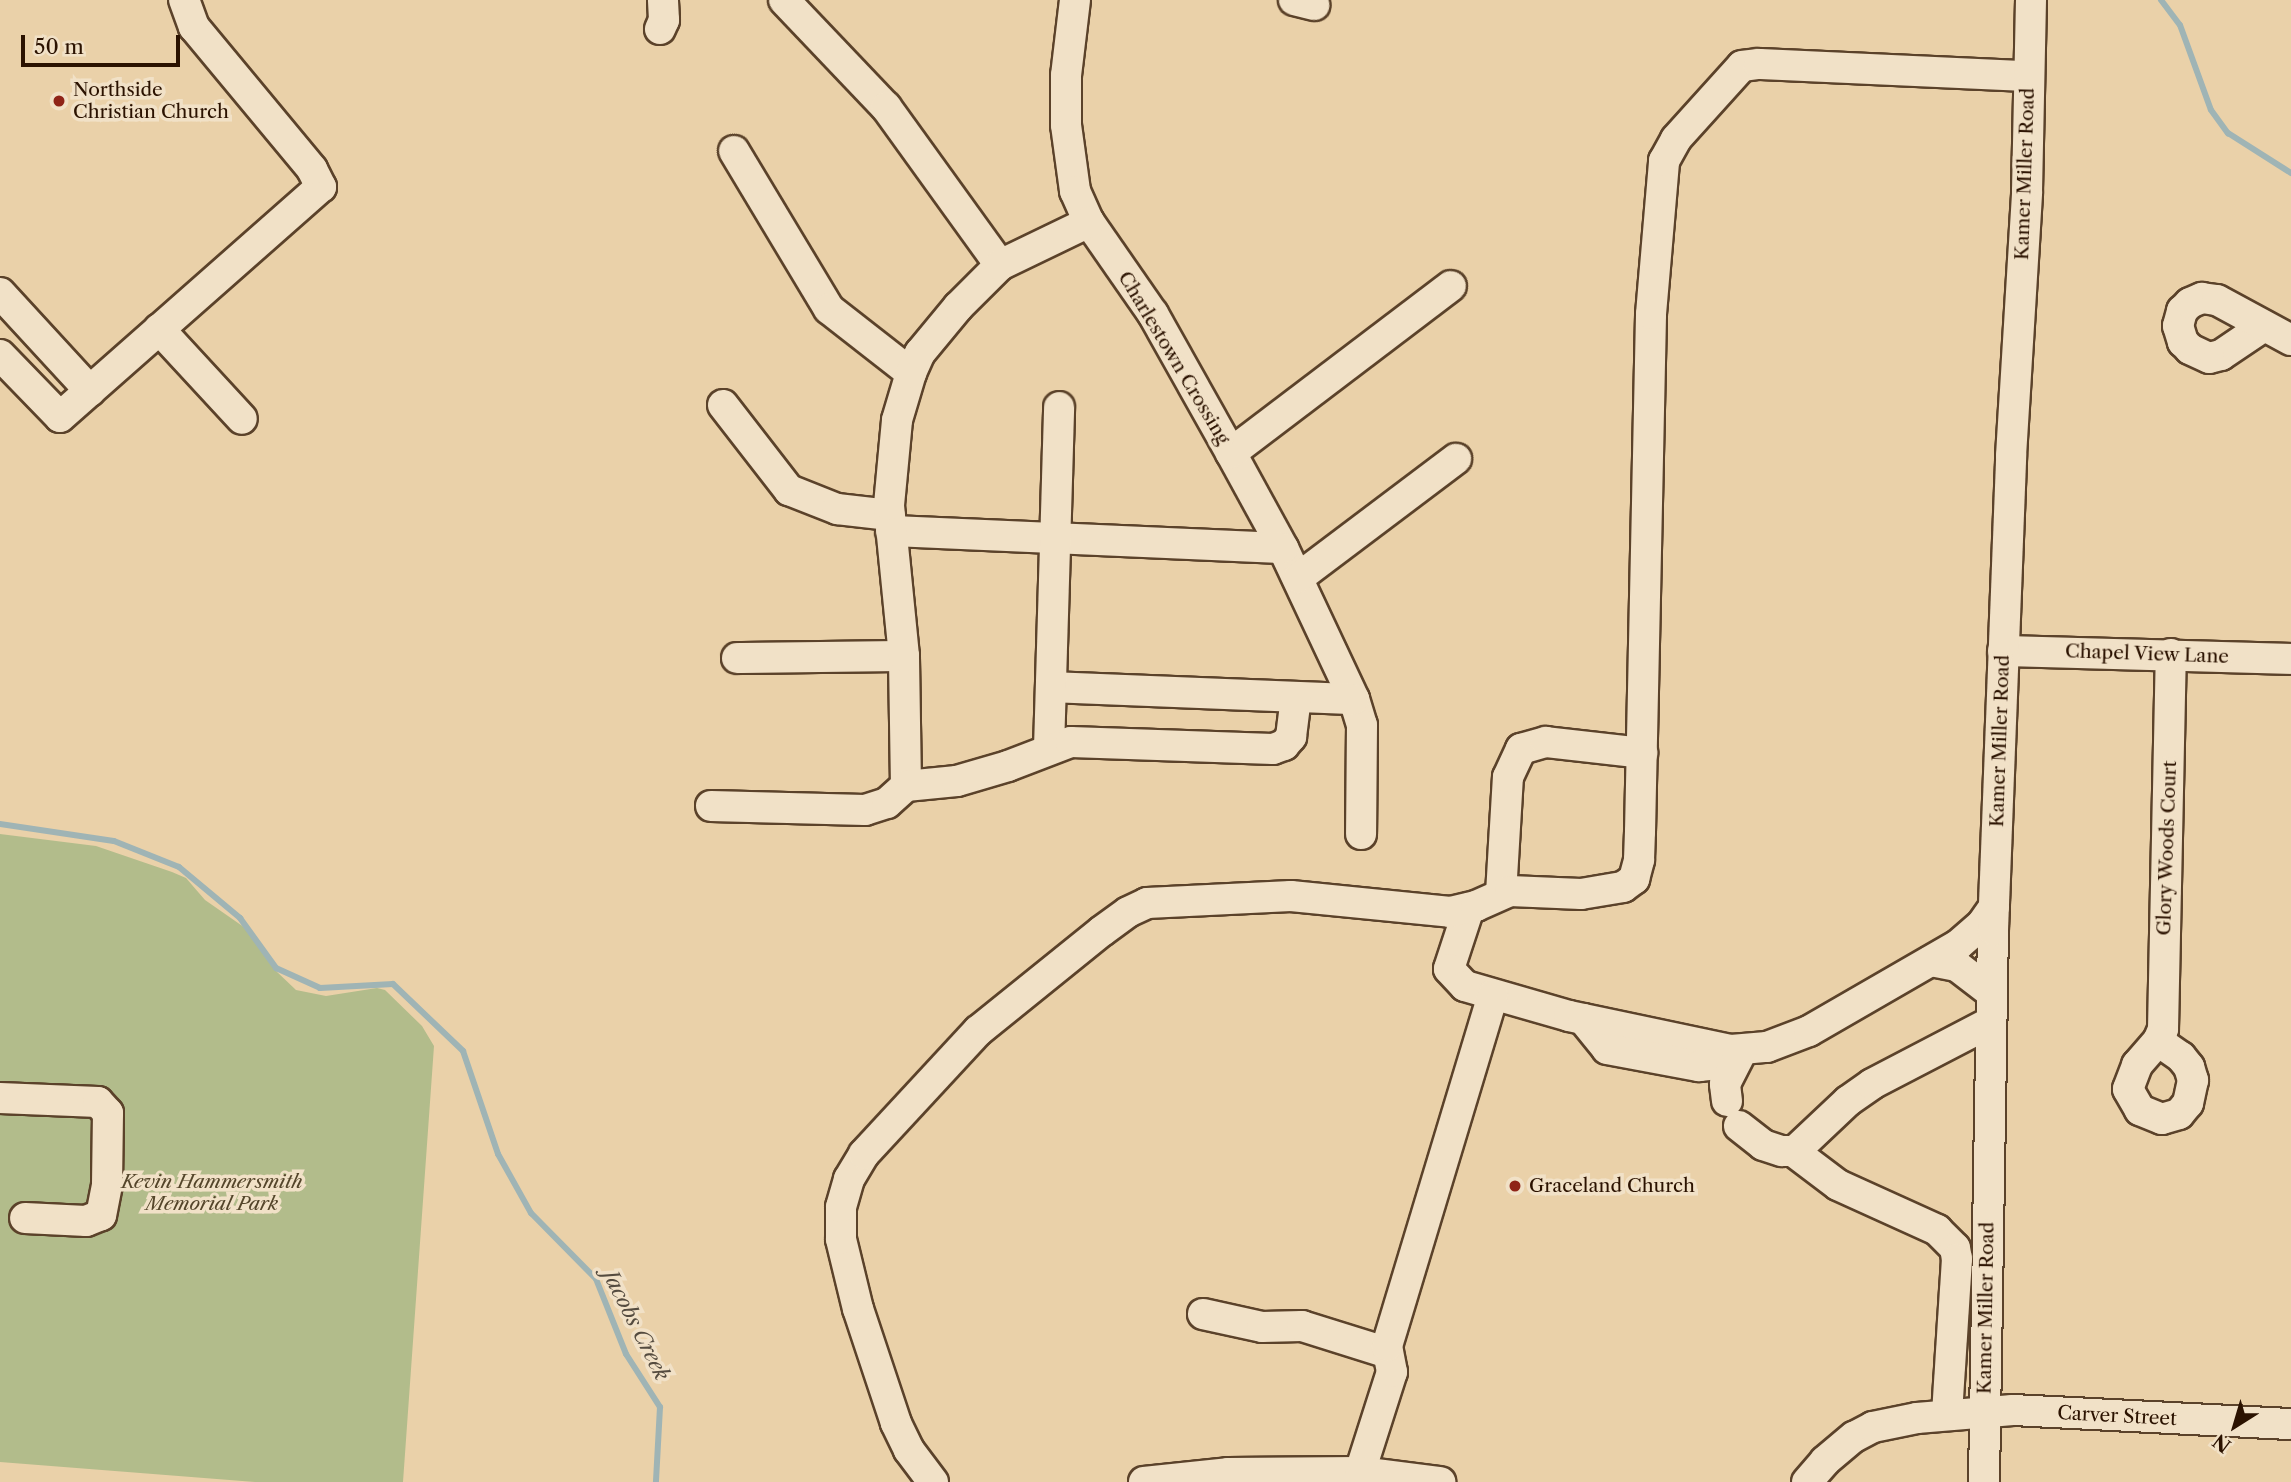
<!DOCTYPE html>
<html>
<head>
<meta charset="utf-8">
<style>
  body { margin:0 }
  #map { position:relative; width:2291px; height:1482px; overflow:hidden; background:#ead1a9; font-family:"Libre Caslon Text",serif }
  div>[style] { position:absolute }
  .green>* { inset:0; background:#b2bc8b }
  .stream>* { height:6px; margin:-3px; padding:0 3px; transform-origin:3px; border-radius:3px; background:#9fb4b5 }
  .roads { filter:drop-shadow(2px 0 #5b422a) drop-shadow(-2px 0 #5b422a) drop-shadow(0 2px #5b422a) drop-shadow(0 -2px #5b422a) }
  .minor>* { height:30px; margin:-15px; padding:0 15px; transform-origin:15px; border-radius:15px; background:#f1e1c7 }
  .dots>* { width:19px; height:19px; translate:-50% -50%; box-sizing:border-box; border:4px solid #f1e1c7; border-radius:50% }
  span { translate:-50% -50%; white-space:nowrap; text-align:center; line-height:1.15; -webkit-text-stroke:7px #f1e1c7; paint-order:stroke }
  .poi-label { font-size:19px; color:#2b1200 }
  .left { translate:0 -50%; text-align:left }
  .street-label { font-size:19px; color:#2b1200 }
  .park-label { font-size:19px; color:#54452a; font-style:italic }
  .water-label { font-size:21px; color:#544b3f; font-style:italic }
  .north { position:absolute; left:2200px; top:1391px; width:70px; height:70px; -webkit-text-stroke:5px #f1e1c7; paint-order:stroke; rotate:217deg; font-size:19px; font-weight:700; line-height:28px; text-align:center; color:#2b1200 }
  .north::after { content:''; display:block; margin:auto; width:24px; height:32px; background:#2b1200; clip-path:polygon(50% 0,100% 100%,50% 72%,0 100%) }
  .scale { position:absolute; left:21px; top:35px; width:159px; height:32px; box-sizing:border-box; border:4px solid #2b1200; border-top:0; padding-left:9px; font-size:21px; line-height:24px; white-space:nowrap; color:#2b1200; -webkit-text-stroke:5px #f1e1c7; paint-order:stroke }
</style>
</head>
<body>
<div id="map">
  <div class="green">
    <div style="clip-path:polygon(0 834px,96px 846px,172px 872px,186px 878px,205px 900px,251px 932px,275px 970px,296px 990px,326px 996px,377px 988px,385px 990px,422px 1026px,434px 1046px,403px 1482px,255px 1482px,0 1462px)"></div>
  </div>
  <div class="stream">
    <div style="left:2161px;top:0;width:31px;rotate:53deg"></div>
    <div style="left:2180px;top:25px;width:90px;rotate:70deg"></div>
    <div style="left:2211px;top:110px;width:29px;rotate:54deg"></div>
    <div style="left:2228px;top:133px;width:75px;rotate:32.4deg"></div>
    <div style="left:0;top:824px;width:115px;rotate:8.5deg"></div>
    <div style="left:114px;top:841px;width:70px;rotate:21.8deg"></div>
    <div style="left:179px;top:867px;width:80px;rotate:39.9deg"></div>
    <div style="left:240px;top:918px;width:62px;rotate:54.2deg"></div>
    <div style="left:276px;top:968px;width:48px;rotate:24.4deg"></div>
    <div style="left:320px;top:988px;width:73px;rotate:-3.1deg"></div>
    <div style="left:393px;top:984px;width:97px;rotate:43.7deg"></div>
    <div style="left:463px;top:1051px;width:109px;rotate:71.2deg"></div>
    <div style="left:498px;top:1154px;width:68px;rotate:60.8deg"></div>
    <div style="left:531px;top:1213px;width:93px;rotate:45.4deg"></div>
    <div style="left:596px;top:1279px;width:81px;rotate:68.2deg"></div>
    <div style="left:626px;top:1354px;width:63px;rotate:57.3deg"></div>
    <div style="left:660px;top:1407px;width:75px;rotate:93.1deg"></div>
  </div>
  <div class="roads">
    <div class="minor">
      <div style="left:784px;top:0;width:148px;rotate:46.4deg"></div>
      <div style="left:886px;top:107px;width:195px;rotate:54.2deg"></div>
      <div style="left:1075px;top:0;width:76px;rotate:96.8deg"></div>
      <div style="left:1066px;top:75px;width:50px;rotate:90deg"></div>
      <div style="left:1066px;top:125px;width:67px;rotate:82.2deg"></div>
      <div style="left:1075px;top:191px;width:34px;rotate:66deg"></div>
      <div style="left:1089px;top:222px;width:112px;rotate:55.2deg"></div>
      <div style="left:1153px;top:314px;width:159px;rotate:60.7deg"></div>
      <div style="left:1231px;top:453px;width:108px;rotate:61.3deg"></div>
      <div style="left:1283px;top:548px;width:167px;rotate:64.8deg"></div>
      <div style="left:1354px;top:699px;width:27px;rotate:73deg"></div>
      <div style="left:1362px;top:725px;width:109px;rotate:90.5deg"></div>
      <div style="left:1294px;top:0;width:21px;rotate:14deg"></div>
      <div style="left:660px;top:29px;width:10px;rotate:-66deg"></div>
      <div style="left:664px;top:20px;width:20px;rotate:-93deg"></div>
      <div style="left:734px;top:151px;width:184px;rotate:59deg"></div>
      <div style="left:829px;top:309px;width:104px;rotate:38deg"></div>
      <div style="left:0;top:293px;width:133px;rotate:47.4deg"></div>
      <div style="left:2264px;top:326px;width:52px;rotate:146deg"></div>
      <div style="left:2221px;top:355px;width:12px;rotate:166deg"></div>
      <div style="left:2209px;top:358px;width:21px;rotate:-155deg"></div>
      <div style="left:2190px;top:349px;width:10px;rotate:-135deg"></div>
      <div style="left:2183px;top:342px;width:17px;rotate:-107deg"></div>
      <div style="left:2178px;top:326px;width:16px;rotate:-75deg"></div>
      <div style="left:2182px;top:311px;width:11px;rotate:-45deg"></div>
      <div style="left:2190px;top:303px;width:13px;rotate:-23deg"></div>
      <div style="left:2202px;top:298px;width:15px;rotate:8deg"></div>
      <div style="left:2217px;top:300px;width:84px;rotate:28.4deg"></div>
      <div style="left:159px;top:329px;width:122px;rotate:47.3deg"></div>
      <div style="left:0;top:355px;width:86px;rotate:45.9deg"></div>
      <div style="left:60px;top:417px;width:348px;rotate:-41.4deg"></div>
      <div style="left:321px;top:187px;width:20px;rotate:-117deg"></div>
      <div style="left:312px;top:169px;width:185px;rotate:-129.7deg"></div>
      <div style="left:194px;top:27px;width:29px;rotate:-110deg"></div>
      <div style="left:723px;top:405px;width:108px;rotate:52.2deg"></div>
      <div style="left:789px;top:490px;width:52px;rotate:21.6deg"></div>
      <div style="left:837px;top:509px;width:53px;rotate:6.5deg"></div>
      <div style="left:1231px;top:453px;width:276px;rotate:-37.2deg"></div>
      <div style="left:891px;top:531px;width:392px;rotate:2.5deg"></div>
      <div style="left:1298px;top:578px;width:198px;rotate:-37deg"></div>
      <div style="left:2003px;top:651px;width:288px;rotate:1.6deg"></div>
      <div style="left:737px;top:658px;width:167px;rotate:-0.7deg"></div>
      <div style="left:1052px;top:687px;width:302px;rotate:2.3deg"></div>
      <div style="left:1049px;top:749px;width:342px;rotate:-88.3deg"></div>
      <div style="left:906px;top:786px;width:130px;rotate:-90.9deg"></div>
      <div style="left:904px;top:656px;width:152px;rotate:-95.7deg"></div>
      <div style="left:889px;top:505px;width:85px;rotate:-84.6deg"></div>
      <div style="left:897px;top:420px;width:49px;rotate:-73.4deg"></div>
      <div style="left:911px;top:373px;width:22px;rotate:-66deg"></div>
      <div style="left:920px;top:353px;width:60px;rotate:-50.4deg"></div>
      <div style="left:958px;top:307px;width:59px;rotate:-45deg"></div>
      <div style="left:1000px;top:265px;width:99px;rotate:-25.8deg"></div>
      <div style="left:711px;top:806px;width:154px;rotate:1.5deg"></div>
      <div style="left:865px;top:810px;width:23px;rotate:-18deg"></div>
      <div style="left:887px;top:803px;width:25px;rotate:-42deg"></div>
      <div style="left:906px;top:786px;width:51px;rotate:-5.6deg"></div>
      <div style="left:957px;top:781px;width:53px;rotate:-16.4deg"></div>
      <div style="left:1008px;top:766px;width:67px;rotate:-20.9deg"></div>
      <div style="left:1071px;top:742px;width:202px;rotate:2deg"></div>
      <div style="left:1273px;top:749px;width:12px;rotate:-20deg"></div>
      <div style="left:1284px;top:745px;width:11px;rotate:-49deg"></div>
      <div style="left:1291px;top:737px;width:40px;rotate:-82.9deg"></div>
      <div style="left:1501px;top:894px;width:117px;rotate:-86.6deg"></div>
      <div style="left:1508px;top:777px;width:31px;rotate:-65deg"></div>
      <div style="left:1521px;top:749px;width:26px;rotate:-16deg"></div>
      <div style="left:1546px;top:742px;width:97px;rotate:6.5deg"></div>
      <div style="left:1469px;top:908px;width:64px;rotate:108.2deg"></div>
      <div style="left:1449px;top:969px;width:23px;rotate:47deg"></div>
      <div style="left:1465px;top:986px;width:108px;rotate:16.1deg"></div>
      <div style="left:1569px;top:1016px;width:166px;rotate:11.9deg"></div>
      <div style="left:1731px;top:1050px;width:36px;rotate:-5deg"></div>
      <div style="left:1767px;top:1047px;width:45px;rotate:-20.9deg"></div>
      <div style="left:1809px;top:1031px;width:172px;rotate:-30deg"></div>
      <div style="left:1958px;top:945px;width:32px;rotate:-41deg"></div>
      <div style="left:1982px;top:924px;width:21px;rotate:-55deg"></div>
      <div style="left:1931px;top:961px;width:26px;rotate:11deg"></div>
      <div style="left:1957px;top:966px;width:44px;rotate:37.6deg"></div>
      <div style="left:1583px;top:1019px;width:38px;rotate:51deg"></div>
      <div style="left:1607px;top:1049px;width:94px;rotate:10.5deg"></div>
      <div style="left:1699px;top:1066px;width:36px;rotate:-6deg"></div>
      <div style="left:2158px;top:1041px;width:13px;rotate:-67deg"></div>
      <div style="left:2163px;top:1029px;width:375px;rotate:-88.8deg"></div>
      <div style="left:2158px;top:1041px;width:28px;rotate:35deg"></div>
      <div style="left:2181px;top:1057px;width:13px;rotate:51deg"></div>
      <div style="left:2189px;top:1067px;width:14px;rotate:73deg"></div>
      <div style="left:2193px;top:1080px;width:24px;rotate:102deg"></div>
      <div style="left:2188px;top:1103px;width:14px;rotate:129deg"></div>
      <div style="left:2179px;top:1114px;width:18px;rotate:164deg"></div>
      <div style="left:2162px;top:1119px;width:24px;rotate:-158deg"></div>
      <div style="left:2140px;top:1110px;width:24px;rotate:-120deg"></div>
      <div style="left:2128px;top:1089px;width:26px;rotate:-69deg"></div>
      <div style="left:2137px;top:1065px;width:32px;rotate:-49deg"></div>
      <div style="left:0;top:1098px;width:98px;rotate:2.3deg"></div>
      <div style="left:98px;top:1102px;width:15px;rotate:48deg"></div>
      <div style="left:108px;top:1113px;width:72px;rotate:90.8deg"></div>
      <div style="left:107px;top:1185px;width:31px;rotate:101deg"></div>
      <div style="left:101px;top:1215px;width:16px;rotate:158deg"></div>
      <div style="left:86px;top:1221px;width:61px;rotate:-177.2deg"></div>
      <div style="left:1727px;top:1101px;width:17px;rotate:-97deg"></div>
      <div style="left:1725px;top:1084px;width:38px;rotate:-63deg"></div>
      <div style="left:1739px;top:1126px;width:31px;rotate:38deg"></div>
      <div style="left:1763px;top:1145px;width:20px;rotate:18deg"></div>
      <div style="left:1782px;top:1151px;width:13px"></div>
      <div style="left:1795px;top:1151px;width:73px;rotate:-43.3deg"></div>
      <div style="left:1848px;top:1101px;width:29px;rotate:-35deg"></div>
      <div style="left:1872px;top:1084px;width:134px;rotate:-27.5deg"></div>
      <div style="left:1793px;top:1151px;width:56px;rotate:37.1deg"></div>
      <div style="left:1838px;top:1185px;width:109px;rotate:24.4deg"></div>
      <div style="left:1937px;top:1230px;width:25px;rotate:45deg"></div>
      <div style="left:1955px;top:1248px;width:11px;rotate:80deg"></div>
      <div style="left:1957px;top:1259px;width:155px;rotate:93.7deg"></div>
      <div style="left:1203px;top:1314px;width:60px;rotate:12.4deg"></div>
      <div style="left:1262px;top:1327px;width:40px;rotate:-1.4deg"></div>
      <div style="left:1302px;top:1326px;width:90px;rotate:17.4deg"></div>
      <div style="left:1360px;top:1472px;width:105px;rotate:-72.3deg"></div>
      <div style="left:1392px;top:1372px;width:26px;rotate:-101deg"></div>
      <div style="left:1387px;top:1346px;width:367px;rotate:-73.2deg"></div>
      <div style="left:933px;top:1482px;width:40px;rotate:-127deg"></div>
      <div style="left:909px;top:1450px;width:30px;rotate:-116deg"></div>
      <div style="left:896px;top:1423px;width:120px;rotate:-108.4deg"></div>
      <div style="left:858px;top:1309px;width:72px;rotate:-103.7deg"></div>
      <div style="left:841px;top:1239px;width:32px;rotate:-90deg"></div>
      <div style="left:841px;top:1207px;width:29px;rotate:-74deg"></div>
      <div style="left:849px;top:1179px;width:29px;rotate:-59deg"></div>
      <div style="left:864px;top:1154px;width:168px;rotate:-47.2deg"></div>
      <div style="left:978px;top:1031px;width:159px;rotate:-38.9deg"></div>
      <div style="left:1102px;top:931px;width:32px;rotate:-36deg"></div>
      <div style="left:1128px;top:912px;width:21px;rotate:-25deg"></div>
      <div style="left:1147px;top:903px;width:144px;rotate:-2.8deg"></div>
      <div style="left:1291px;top:896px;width:160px;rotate:5.7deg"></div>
      <div style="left:1450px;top:912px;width:27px;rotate:-13deg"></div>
      <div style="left:1476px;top:906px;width:37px;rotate:-24deg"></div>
      <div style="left:1510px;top:891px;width:71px;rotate:2.4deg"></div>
      <div style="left:1581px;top:894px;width:43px;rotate:-9.5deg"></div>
      <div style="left:1623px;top:887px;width:14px;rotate:-36deg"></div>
      <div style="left:1634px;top:879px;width:20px;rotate:-75deg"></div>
      <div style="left:1639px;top:860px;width:28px;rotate:-88deg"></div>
      <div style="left:1640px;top:832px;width:518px;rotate:-88.78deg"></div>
      <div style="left:1651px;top:314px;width:154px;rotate:-85.1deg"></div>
      <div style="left:1664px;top:161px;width:25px;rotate:-61deg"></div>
      <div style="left:1676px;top:139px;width:98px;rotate:-47.9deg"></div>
      <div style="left:1742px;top:66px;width:17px;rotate:-7deg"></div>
      <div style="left:1759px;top:64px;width:269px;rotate:2.6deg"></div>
      <div style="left:1144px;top:1482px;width:84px;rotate:-6.1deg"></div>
      <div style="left:1228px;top:1473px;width:132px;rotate:-0.4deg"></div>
      <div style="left:1360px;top:1472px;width:81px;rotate:7.1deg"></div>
      <div style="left:1807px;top:1482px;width:28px;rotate:-49deg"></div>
      <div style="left:1825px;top:1461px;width:38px;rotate:-40deg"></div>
      <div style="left:1854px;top:1437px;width:21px;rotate:-28deg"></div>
      <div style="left:1873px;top:1427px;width:45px;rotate:-11.6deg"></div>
      <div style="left:1917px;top:1418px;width:96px;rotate:-4.8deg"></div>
      <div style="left:2013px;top:1410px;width:278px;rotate:2.9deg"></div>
      <div style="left:1984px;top:1482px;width:552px;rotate:-89.07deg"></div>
      <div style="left:1993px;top:930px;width:474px;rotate:-87.8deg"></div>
      <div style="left:2011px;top:456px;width:265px;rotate:-86.5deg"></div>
      <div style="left:2027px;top:191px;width:191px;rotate:-88.8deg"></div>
    </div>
  </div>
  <div class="dots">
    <div style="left:59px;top:101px;background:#8f2418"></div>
    <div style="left:1515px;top:1186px;background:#8f2418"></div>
  </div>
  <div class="poi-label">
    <span class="left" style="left:73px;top:101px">Northside<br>Christian Church</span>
    <span class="left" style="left:1529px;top:1186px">Graceland Church</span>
  </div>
  <div class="street-label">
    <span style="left:2025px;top:174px;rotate:-88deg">Kamer Miller Road</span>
    <span style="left:1174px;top:358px;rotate:59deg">Charlestown Crossing</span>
    <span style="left:2147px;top:654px;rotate:2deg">Chapel View Lane</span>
    <span style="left:2000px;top:741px;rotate:-88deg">Kamer Miller Road</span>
    <span style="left:2167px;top:848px;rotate:-88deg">Glory Woods Court</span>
    <span style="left:1986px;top:1308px;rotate:-89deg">Kamer Miller Road</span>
    <span style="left:2117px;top:1416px;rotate:3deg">Carver Street</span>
  </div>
  <div class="park-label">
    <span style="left:212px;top:1193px">Kevin Hammersmith<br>Memorial Park</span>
  </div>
  <div class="water-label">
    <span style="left:636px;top:1325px;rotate:63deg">Jacobs Creek</span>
  </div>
  <div class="north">N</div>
  <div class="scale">50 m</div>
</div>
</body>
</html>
